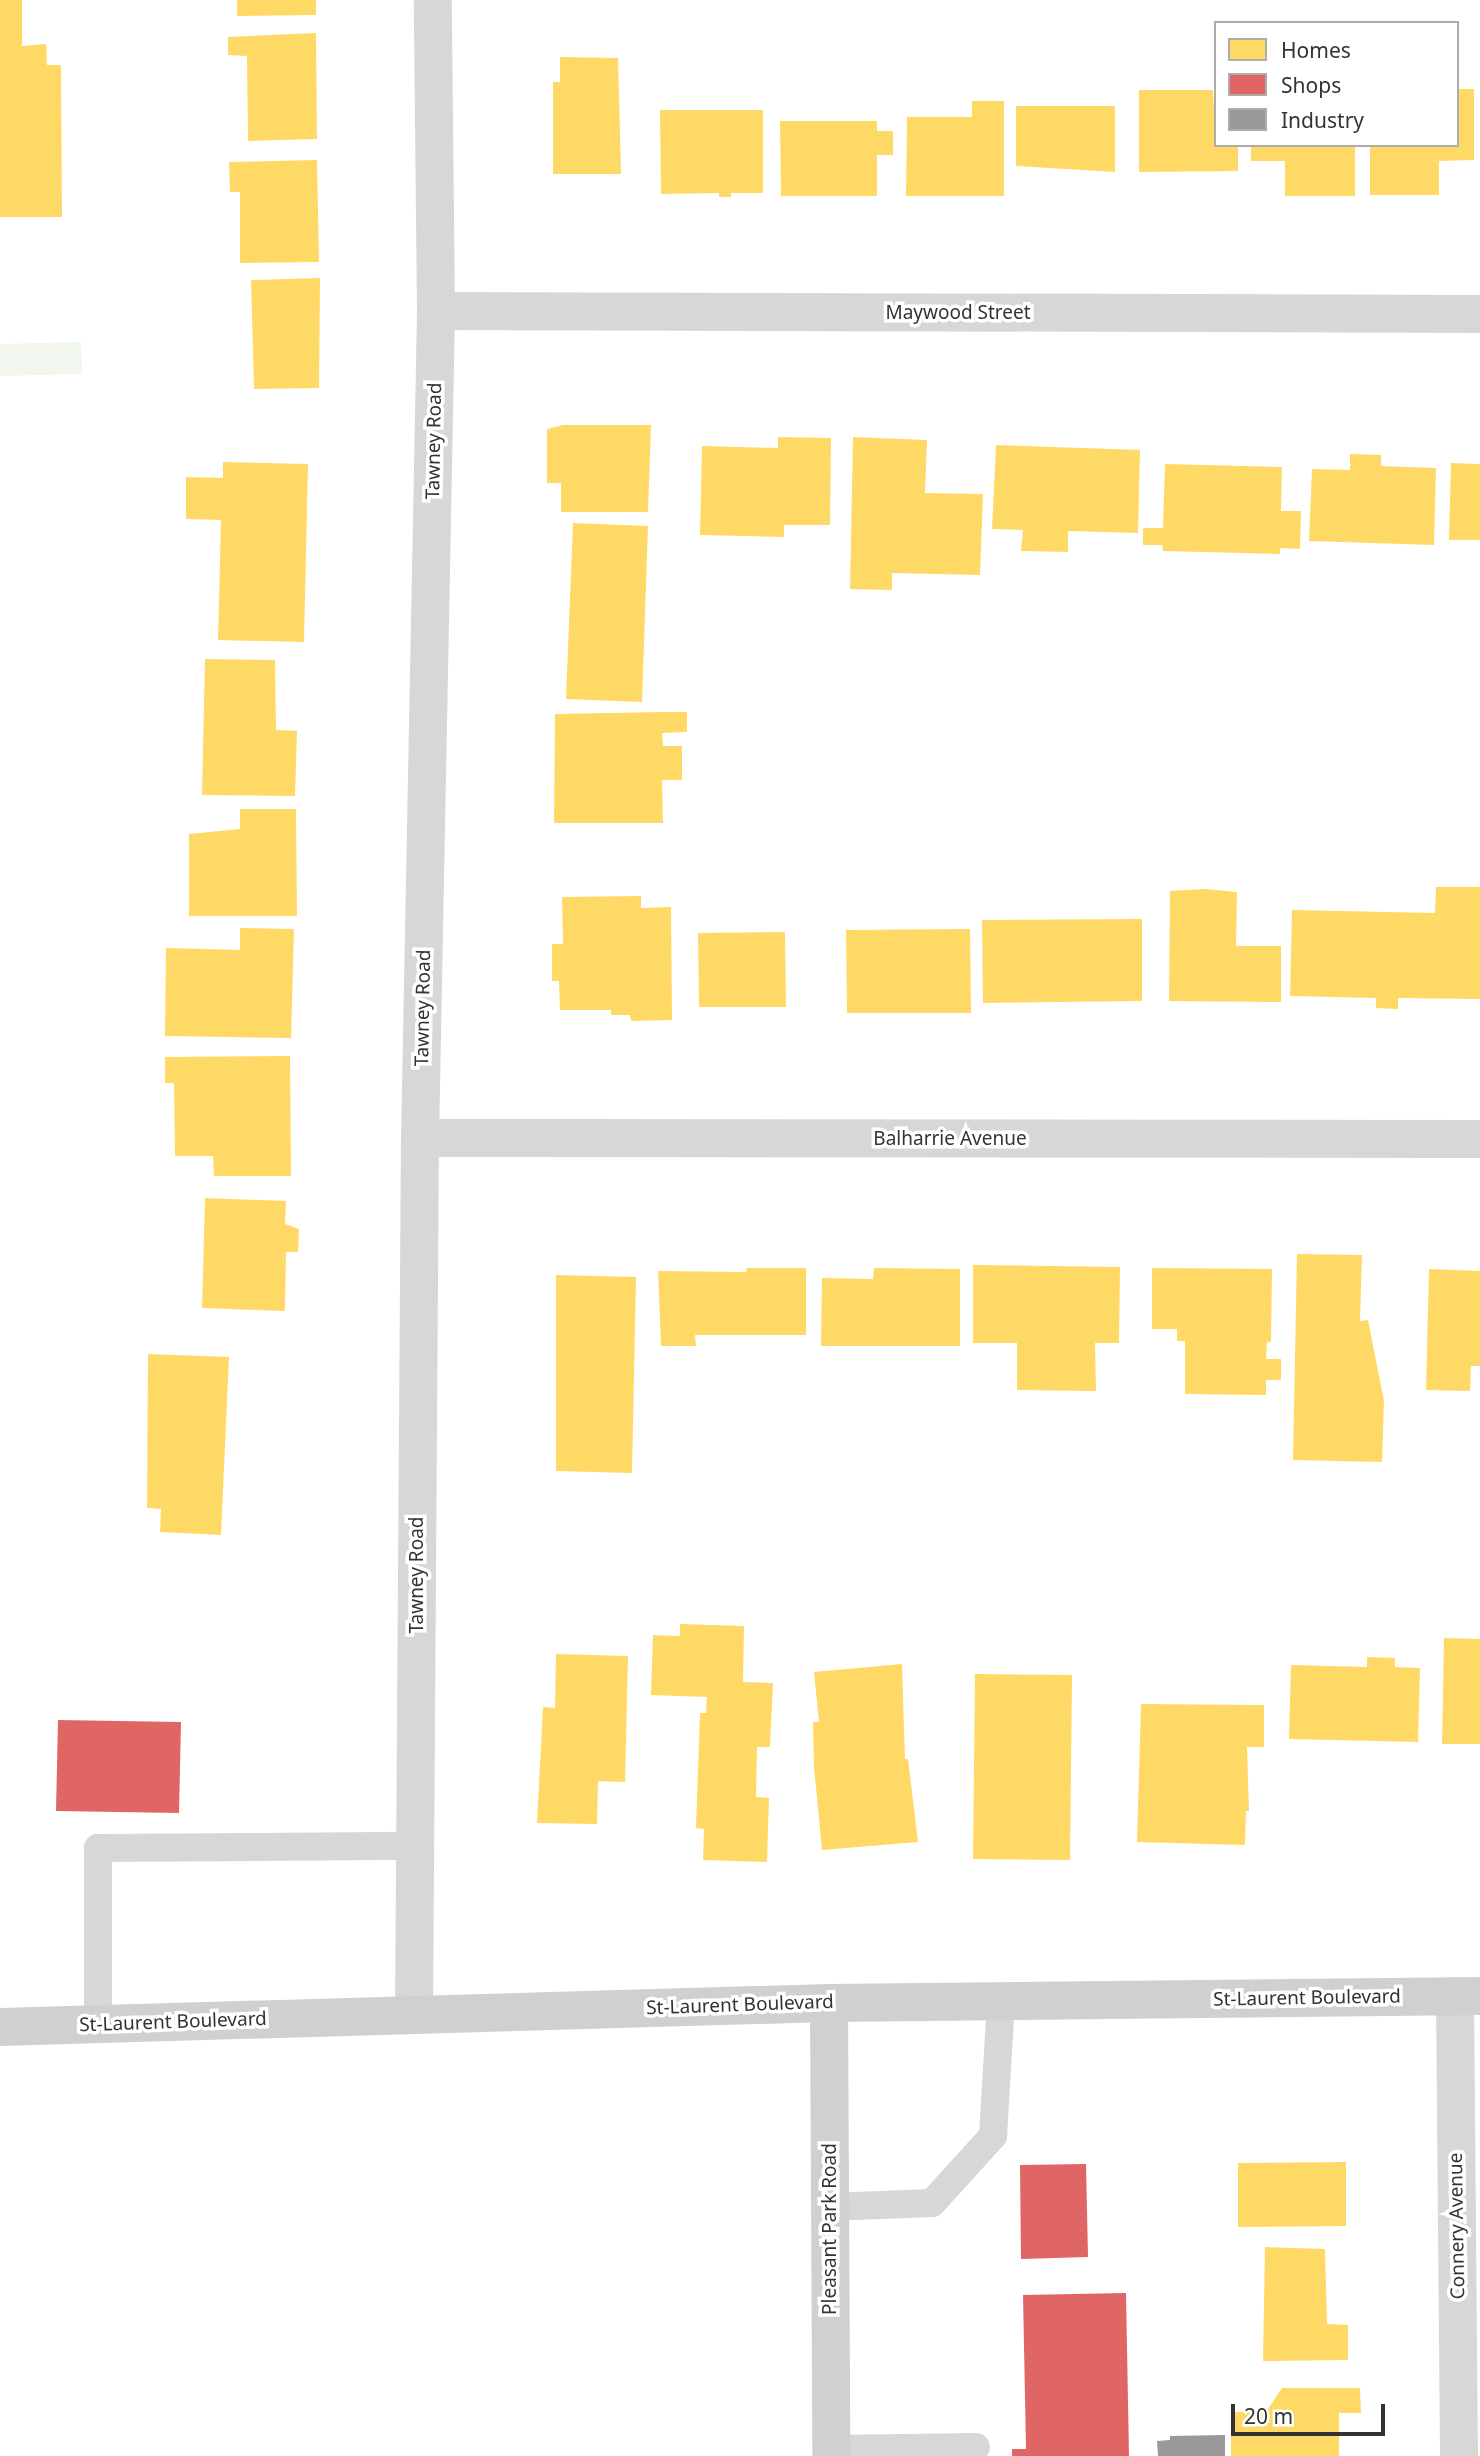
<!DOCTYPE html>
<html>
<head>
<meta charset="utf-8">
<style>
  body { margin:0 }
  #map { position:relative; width:1480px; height:2456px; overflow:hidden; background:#fff; font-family:"Noto Sans",sans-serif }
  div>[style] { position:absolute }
  .green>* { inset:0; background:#f1f6ee }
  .homes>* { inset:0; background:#ffd966 }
  .shops>* { inset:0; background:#e06666 }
  .industry>* { inset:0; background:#999 }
  .lane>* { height:28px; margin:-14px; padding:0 14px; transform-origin:14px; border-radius:14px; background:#d7d7d7 }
  .street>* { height:38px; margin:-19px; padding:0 19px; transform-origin:19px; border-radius:19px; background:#d7d7d7 }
  .secondary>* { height:38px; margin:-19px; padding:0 19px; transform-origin:19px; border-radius:19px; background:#d0d0d0 }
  span { translate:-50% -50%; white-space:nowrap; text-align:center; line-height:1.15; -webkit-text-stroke:7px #fff; paint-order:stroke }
  .street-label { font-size:19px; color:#333 }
  .legend { position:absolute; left:1214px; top:21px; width:245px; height:126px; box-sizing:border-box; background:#fff; border:2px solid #adadad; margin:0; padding:9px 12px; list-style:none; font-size:21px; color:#333 }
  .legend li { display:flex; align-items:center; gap:14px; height:35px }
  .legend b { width:35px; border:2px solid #adadad }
  .scale { position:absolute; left:1231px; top:2404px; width:154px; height:32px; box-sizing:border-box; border:4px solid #333; border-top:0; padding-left:9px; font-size:21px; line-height:24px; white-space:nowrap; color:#333; -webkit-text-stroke:5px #fff; paint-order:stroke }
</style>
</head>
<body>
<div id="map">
  <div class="green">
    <div style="clip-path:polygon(81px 342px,82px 374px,0 376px,0 344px)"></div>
  </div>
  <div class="homes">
    <div style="clip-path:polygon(0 0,22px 0,22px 46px,46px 44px,47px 65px,61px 65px,62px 217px,0 217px)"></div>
    <div style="clip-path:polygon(237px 0,316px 0,316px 15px,237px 16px)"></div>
    <div style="clip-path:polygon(316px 33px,317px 139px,248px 141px,247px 56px,228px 55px,228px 37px)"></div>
    <div style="clip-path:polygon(560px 57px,618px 58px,621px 174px,553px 174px,553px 82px,560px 82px)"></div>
    <div style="clip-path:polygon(1457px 89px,1474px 89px,1474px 160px,1439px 161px,1439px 195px,1370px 195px,1370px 145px,1457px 145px)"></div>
    <div style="clip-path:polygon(1139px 90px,1213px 90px,1216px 145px,1238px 145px,1238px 171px,1139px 172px)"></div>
    <div style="clip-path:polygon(972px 101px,1004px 101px,1004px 196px,906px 196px,907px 117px,972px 117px)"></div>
    <div style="clip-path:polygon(1016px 106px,1115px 106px,1115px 172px,1016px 166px)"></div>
    <div style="clip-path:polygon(660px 110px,763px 110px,763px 193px,731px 193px,731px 197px,719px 197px,719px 193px,661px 194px)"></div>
    <div style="clip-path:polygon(780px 121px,877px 121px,877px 131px,893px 131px,893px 155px,877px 155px,877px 196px,781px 196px)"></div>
    <div style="clip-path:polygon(1251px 145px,1355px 145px,1355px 196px,1285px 196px,1285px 161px,1251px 161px)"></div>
    <div style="clip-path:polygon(317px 160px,319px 262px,240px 263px,240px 192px,230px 192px,229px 162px)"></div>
    <div style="clip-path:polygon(320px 278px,319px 388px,254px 389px,251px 280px)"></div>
    <div style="clip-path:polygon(563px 425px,651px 425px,648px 512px,561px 512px,561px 483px,547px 483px,547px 429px)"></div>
    <div style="clip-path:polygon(778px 437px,831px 438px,830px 525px,784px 525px,784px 537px,700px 535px,702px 446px,778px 448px)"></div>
    <div style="clip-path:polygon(853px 437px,927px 440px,925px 493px,983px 494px,980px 575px,892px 573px,892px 590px,850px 589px)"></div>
    <div style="clip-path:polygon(996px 445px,1140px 450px,1138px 533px,1068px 531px,1068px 552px,1021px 551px,1023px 530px,992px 529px)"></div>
    <div style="clip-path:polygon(1350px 454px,1381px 455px,1381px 466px,1436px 468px,1434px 545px,1309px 541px,1312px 469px,1350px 470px)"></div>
    <div style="clip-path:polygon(223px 462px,308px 464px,304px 642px,218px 640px,221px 520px,186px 519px,186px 477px,223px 478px)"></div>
    <div style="clip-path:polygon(1451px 463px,1480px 464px,1480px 540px,1449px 540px)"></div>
    <div style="clip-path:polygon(1165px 464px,1282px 467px,1281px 511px,1301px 511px,1300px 549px,1280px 548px,1280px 554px,1163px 551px,1162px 545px,1143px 545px,1143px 528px,1163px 528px)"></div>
    <div style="clip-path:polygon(573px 523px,648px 526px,642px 702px,566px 699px)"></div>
    <div style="clip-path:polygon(205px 659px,275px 660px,276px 730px,297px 731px,295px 796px,202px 795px)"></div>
    <div style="clip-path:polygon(662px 712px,687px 712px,687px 732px,662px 733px,663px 746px,682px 746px,682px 780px,662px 780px,663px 823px,554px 823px,555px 714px)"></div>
    <div style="clip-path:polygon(240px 809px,296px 809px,297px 916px,189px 916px,189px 834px,240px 829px)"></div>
    <div style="clip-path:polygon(1436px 887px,1480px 887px,1480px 999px,1398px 998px,1398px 1009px,1376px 1008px,1376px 998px,1290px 996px,1292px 910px,1435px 913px)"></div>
    <div style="clip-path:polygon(1204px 889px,1237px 892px,1236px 946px,1281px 946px,1281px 1002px,1169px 1001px,1170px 891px)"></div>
    <div style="clip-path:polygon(641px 896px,641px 908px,671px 907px,672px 1020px,631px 1021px,630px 1015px,611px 1015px,611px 1010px,560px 1010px,559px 981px,552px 981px,552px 944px,563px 944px,562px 897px)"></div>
    <div style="clip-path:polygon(1142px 919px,1142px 1001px,983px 1003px,982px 920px)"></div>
    <div style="clip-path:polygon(240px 928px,294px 929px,291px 1038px,165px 1036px,166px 948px,240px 950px)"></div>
    <div style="clip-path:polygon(970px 929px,971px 1013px,847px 1013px,846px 930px)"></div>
    <div style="clip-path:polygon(785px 932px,786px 1007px,699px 1007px,698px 933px)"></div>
    <div style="clip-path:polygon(290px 1056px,291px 1176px,214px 1176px,213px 1156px,175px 1156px,174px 1083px,165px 1083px,165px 1057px)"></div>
    <div style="clip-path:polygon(205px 1198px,286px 1201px,285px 1224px,299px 1229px,298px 1252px,286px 1252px,285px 1311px,202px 1308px)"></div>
    <div style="clip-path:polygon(1297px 1254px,1362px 1255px,1360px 1321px,1368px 1320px,1384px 1401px,1382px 1462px,1293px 1460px)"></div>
    <div style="clip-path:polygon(973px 1265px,1120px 1267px,1119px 1343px,1095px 1343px,1096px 1391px,1017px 1390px,1017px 1343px,973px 1343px)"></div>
    <div style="clip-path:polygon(747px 1268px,806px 1268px,806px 1335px,695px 1335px,696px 1346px,661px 1346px,658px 1271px,746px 1272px)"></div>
    <div style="clip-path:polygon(874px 1268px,960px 1269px,960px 1346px,821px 1346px,822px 1278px,873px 1279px)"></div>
    <div style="clip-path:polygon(1152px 1268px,1272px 1269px,1271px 1342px,1267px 1342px,1266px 1359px,1281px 1359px,1281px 1380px,1266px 1380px,1266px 1395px,1185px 1394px,1185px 1341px,1177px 1341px,1177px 1329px,1152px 1329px)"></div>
    <div style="clip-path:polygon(1429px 1269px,1480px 1271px,1480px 1366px,1471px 1366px,1470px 1391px,1426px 1390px)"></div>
    <div style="clip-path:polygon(556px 1275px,636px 1277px,632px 1473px,556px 1471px)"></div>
    <div style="clip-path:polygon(148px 1354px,229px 1357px,221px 1535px,160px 1532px,161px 1509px,147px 1508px)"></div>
    <div style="clip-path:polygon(680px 1624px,744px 1626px,743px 1682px,773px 1683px,770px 1747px,757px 1747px,756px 1797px,769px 1798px,767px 1862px,703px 1860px,704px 1829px,696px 1828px,700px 1713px,706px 1713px,707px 1697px,651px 1695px,653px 1635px,680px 1636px)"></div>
    <div style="clip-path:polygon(1444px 1638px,1480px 1639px,1480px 1744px,1442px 1744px)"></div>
    <div style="clip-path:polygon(556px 1654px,628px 1656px,625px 1782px,598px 1781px,597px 1824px,537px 1823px,543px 1707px,555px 1708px)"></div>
    <div style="clip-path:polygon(1367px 1657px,1395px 1658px,1395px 1667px,1420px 1668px,1418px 1742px,1289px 1739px,1291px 1665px,1367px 1667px)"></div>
    <div style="clip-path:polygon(902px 1664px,905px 1759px,908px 1759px,918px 1842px,822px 1850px,814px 1767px,813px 1722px,819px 1722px,814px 1672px)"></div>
    <div style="clip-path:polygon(975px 1674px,1072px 1675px,1070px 1860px,973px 1859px)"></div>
    <div style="clip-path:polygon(1141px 1704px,1264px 1705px,1264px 1747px,1247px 1747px,1249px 1811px,1246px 1811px,1245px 1845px,1137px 1842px)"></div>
    <div style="clip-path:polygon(1346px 2162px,1346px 2226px,1238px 2227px,1238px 2163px)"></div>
    <div style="clip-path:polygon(1265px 2247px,1325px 2249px,1327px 2324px,1348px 2325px,1348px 2360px,1263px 2361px)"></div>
    <div style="clip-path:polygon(1282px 2388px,1360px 2388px,1361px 2413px,1339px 2413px,1339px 2456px,1231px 2456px,1231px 2412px,1266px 2412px)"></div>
  </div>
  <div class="shops">
    <div style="clip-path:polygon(58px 1720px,181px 1722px,179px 1813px,56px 1811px)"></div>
    <div style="clip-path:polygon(1086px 2164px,1088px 2257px,1021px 2259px,1020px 2165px)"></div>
    <div style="clip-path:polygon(1126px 2293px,1129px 2456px,1012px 2456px,1012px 2449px,1026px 2449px,1023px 2295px)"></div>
  </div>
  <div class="industry">
    <div style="clip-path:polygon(1225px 2435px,1225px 2456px,1158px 2456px,1157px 2441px,1170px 2440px,1170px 2436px)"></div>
  </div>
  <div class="lane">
    <div style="left:98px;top:2024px;width:176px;rotate:-90deg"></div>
    <div style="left:98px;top:1848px;width:317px;rotate:-0.4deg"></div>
    <div style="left:830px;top:2207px;width:102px;rotate:-2.2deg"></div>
    <div style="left:932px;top:2203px;width:91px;rotate:-47.7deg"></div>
    <div style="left:993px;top:2136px;width:135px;rotate:-86.6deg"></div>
    <div style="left:831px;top:2449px;width:145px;rotate:-0.8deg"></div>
  </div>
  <div class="street">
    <div style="left:436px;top:311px;width:1044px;rotate:0.16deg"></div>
    <div style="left:420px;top:1138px;width:1060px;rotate:0.05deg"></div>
    <div style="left:1455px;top:1996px;width:460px;rotate:89.5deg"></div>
    <div style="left:414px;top:2015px;width:877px;rotate:-89.61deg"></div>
    <div style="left:420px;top:1138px;width:827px;rotate:-88.89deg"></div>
    <div style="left:436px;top:311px;width:311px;rotate:-90.6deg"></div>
  </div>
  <div class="secondary">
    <div style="left:829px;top:2003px;width:453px;rotate:89.7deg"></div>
    <div style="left:0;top:2027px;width:829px;rotate:-1.66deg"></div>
    <div style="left:829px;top:2003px;width:651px;rotate:-0.62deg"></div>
  </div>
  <div class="street-label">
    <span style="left:958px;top:313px">Maywood Street</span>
    <span style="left:434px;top:441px;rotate:-89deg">Tawney Road</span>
    <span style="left:423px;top:1008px;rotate:-89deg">Tawney Road</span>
    <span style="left:950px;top:1139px">Balharrie Avenue</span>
    <span style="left:417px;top:1575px;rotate:-90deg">Tawney Road</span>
    <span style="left:1307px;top:1998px;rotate:-1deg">St-Laurent Boulevard</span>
    <span style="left:740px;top:2005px;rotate:-2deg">St-Laurent Boulevard</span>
    <span style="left:173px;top:2022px;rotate:-2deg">St-Laurent Boulevard</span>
    <span style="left:1457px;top:2226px;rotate:-91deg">Connery Avenue</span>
    <span style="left:830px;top:2229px;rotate:-90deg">Pleasant Park Road</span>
  </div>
  <ul class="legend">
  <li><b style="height:19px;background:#ffd966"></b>Homes</li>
  <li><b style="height:19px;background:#e06666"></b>Shops</li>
  <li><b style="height:19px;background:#999"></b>Industry</li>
  </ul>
  <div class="scale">20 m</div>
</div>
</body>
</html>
